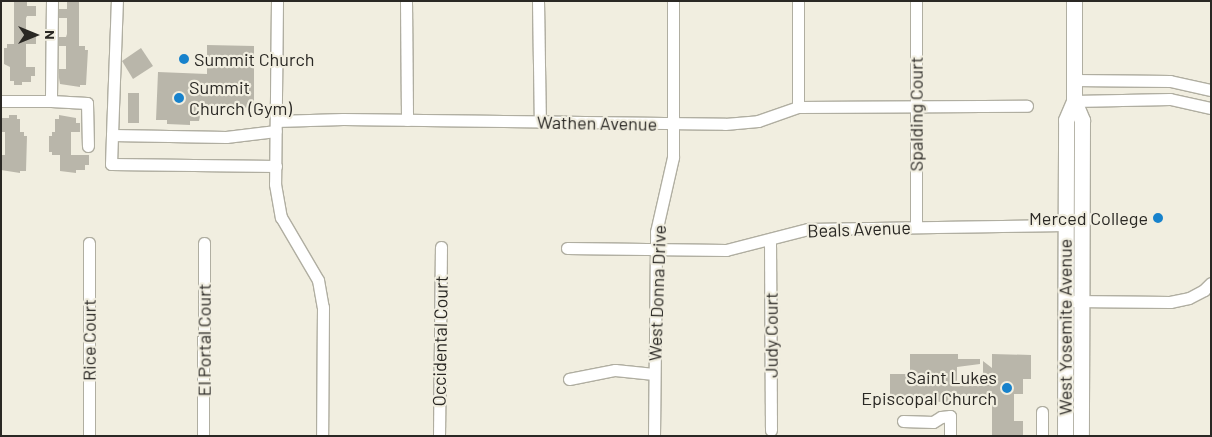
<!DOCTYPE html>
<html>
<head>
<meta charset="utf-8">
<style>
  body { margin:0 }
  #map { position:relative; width:1212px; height:437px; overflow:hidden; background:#f1eee0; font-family:Barlow,sans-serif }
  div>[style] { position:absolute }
  .building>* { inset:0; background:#b9b6aa }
  .roads { filter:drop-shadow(1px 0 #b0aea1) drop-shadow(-1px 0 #b0aea1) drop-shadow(0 1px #b0aea1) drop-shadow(0 -1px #b0aea1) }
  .minor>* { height:11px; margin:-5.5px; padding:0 5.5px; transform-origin:5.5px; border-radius:5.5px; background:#fff }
  .major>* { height:15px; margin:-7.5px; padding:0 7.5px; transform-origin:7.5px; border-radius:7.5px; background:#fff }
  .dots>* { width:14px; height:14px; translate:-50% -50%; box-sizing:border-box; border:2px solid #f1eee0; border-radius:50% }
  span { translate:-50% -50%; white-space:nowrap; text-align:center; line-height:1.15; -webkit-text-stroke:4.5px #f1eee0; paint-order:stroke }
  .poi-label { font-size:18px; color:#2a2824 }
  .left { translate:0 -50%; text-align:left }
  .right { translate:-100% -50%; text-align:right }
  .street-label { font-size:18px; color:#2a2824 }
  .frame { position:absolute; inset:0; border:2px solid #2a2824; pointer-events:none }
  .north { position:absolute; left:10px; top:10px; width:50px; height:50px; -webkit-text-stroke:4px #f1eee0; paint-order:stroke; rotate:90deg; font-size:14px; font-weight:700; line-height:20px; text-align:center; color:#2a2824 }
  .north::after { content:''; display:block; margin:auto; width:18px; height:22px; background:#2a2824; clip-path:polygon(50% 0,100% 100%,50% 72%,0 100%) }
</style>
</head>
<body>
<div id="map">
  <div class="building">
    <div style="clip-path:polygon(14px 1px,27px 1px,27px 6px,36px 6px,36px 16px,27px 16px,26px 18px,26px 35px,36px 35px,36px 44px,26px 44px,26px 67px,35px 67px,35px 76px,31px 76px,31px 82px,22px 82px,22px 85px,14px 85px,14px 81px,10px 81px,10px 67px,4px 64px,4px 48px,7px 48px,7px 44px,14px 44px)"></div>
    <div style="clip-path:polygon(67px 1px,79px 1px,79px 46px,85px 46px,85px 50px,88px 50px,86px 85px,80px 85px,80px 87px,60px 84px,59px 78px,59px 69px,66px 69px,66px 46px,59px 46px,59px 37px,66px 37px,67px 34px,67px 18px,59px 18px,59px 9px,67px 9px)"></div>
    <div style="clip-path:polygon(207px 45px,254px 46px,254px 108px,202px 106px,199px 121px,190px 121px,190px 125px,167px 124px,167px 120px,156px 120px,158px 72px,207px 74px)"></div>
    <div style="clip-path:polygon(141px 48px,153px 66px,133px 79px,122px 61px)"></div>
    <div style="clip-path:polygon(128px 93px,139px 93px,139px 123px,128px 123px)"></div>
    <div style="clip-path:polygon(9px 115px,17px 115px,17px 119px,20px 119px,20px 132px,24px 132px,24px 136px,27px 136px,26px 171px,20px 171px,20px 173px,1px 170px,1px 155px,5px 155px,5px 132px,1px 132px,1px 118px,9px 118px)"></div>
    <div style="clip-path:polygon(59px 115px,76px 118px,76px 123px,80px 123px,80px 132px,71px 132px,71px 155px,89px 155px,89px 165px,85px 165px,85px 170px,76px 170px,76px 173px,60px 171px,60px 155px,52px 155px,52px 152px,49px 152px,49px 136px,52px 136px,52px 132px,55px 132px,55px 119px,59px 119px)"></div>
    <div style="clip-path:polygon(910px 354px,958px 354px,958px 359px,980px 359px,980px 364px,957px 367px,957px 386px,983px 386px,983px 361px,992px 368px,992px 354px,1031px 355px,1031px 379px,1023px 379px,1023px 394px,1014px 394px,1014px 421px,1023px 421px,1023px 436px,992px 436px,992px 398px,957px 398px,957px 402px,890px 401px,890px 374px,910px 374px)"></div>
  </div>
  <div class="roads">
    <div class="minor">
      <div style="left:52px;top:1px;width:100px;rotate:90.6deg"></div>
      <div style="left:51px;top:101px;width:36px;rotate:3deg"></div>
      <div style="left:87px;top:103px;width:43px;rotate:88.7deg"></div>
      <div style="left:277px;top:1px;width:183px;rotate:90.6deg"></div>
      <div style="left:275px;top:184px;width:34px;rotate:80deg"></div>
      <div style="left:281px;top:217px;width:73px;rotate:59.6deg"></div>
      <div style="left:318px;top:280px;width:27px;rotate:80deg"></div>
      <div style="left:323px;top:307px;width:129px;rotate:90.4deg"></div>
      <div style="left:406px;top:1px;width:119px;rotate:89.5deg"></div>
      <div style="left:538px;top:1px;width:121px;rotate:89.1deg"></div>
      <div style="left:916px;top:1px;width:226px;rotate:90deg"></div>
      <div style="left:1074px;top:80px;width:96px;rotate:0.6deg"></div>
      <div style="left:1170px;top:81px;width:42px;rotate:12.4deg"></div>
      <div style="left:1px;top:101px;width:50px"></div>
      <div style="left:1074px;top:101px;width:96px;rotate:-1.2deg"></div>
      <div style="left:1170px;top:99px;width:42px;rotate:12.4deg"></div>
      <div style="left:798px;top:107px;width:106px;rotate:-90deg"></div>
      <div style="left:276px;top:121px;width:67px;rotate:-1.7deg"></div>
      <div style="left:343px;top:119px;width:382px;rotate:0.7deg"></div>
      <div style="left:725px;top:124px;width:33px;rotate:-5deg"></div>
      <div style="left:758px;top:121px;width:42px;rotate:-19.3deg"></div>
      <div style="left:798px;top:107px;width:229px;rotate:-0.3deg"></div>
      <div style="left:112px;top:135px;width:134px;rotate:-87.9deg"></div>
      <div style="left:276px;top:166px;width:165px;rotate:-179.3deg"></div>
      <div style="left:111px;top:164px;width:29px;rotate:-88deg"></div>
      <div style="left:112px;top:135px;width:114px;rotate:1deg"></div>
      <div style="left:226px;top:137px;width:50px;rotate:-6.8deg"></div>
      <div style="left:770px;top:240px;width:190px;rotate:89.7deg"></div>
      <div style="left:89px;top:243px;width:193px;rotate:90deg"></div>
      <div style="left:567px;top:248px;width:159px;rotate:0.7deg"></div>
      <div style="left:726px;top:250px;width:85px;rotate:-14.4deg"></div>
      <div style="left:808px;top:229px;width:258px;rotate:-0.9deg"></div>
      <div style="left:1073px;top:301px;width:97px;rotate:0.6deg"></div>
      <div style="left:1170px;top:302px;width:19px;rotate:-12deg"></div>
      <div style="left:1189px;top:298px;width:17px;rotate:-28deg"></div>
      <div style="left:1204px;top:290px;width:10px;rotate:-45deg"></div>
      <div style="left:569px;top:379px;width:47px;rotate:-11.1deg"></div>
      <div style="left:615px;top:370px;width:39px;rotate:6deg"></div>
      <div style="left:1042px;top:412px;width:24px;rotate:90deg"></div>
      <div style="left:903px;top:421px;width:30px;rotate:2deg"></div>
      <div style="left:933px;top:422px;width:9px;rotate:-32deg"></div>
      <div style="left:941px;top:417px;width:9px;rotate:-6deg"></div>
      <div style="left:950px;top:416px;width:20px;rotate:90deg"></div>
      <div style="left:203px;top:436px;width:193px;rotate:-89.7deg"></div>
      <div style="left:439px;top:436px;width:189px;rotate:-89.4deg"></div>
      <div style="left:654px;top:436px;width:204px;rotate:-89.4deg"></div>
      <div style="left:656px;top:232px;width:77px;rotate:-77.2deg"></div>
      <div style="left:673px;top:157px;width:156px;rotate:-90deg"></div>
    </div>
    <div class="major">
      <div style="left:1074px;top:1px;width:100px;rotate:90deg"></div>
      <div style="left:1074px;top:101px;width:21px;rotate:67deg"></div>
      <div style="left:1082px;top:120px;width:316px;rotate:90.2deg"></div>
      <div style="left:1065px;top:436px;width:316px;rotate:-89.8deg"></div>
      <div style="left:1066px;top:120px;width:21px;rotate:-67deg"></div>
    </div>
  </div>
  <div class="dots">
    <div style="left:184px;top:59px;background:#1782cc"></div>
    <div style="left:179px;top:98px;background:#1782cc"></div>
    <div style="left:1158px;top:218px;background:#1782cc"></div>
    <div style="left:1007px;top:388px;background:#1782cc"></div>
  </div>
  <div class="poi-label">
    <span class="left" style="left:194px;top:59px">Summit Church</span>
    <span class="left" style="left:189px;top:98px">Summit<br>Church (Gym)</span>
    <span class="right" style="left:1148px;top:218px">Merced College</span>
    <span class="right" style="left:997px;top:388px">Saint Lukes<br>Episcopal Church</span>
  </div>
  <div class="street-label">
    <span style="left:916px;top:114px;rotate:-90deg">Spalding Court</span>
    <span style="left:597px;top:123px;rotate:1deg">Wathen Avenue</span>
    <span style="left:859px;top:229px;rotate:-2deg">Beals Avenue</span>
    <span style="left:657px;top:293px;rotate:-88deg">West Donna Drive</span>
    <span style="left:1065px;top:327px;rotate:-90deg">West Yosemite Avenue</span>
    <span style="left:771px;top:335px;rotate:-90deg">Judy Court</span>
    <span style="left:89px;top:340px;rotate:-90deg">Rice Court</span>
    <span style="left:204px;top:340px;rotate:-90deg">El Portal Court</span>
    <span style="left:440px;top:341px;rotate:-89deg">Occidental Court</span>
  </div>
  <div class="frame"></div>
  <div class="north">N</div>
</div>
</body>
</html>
